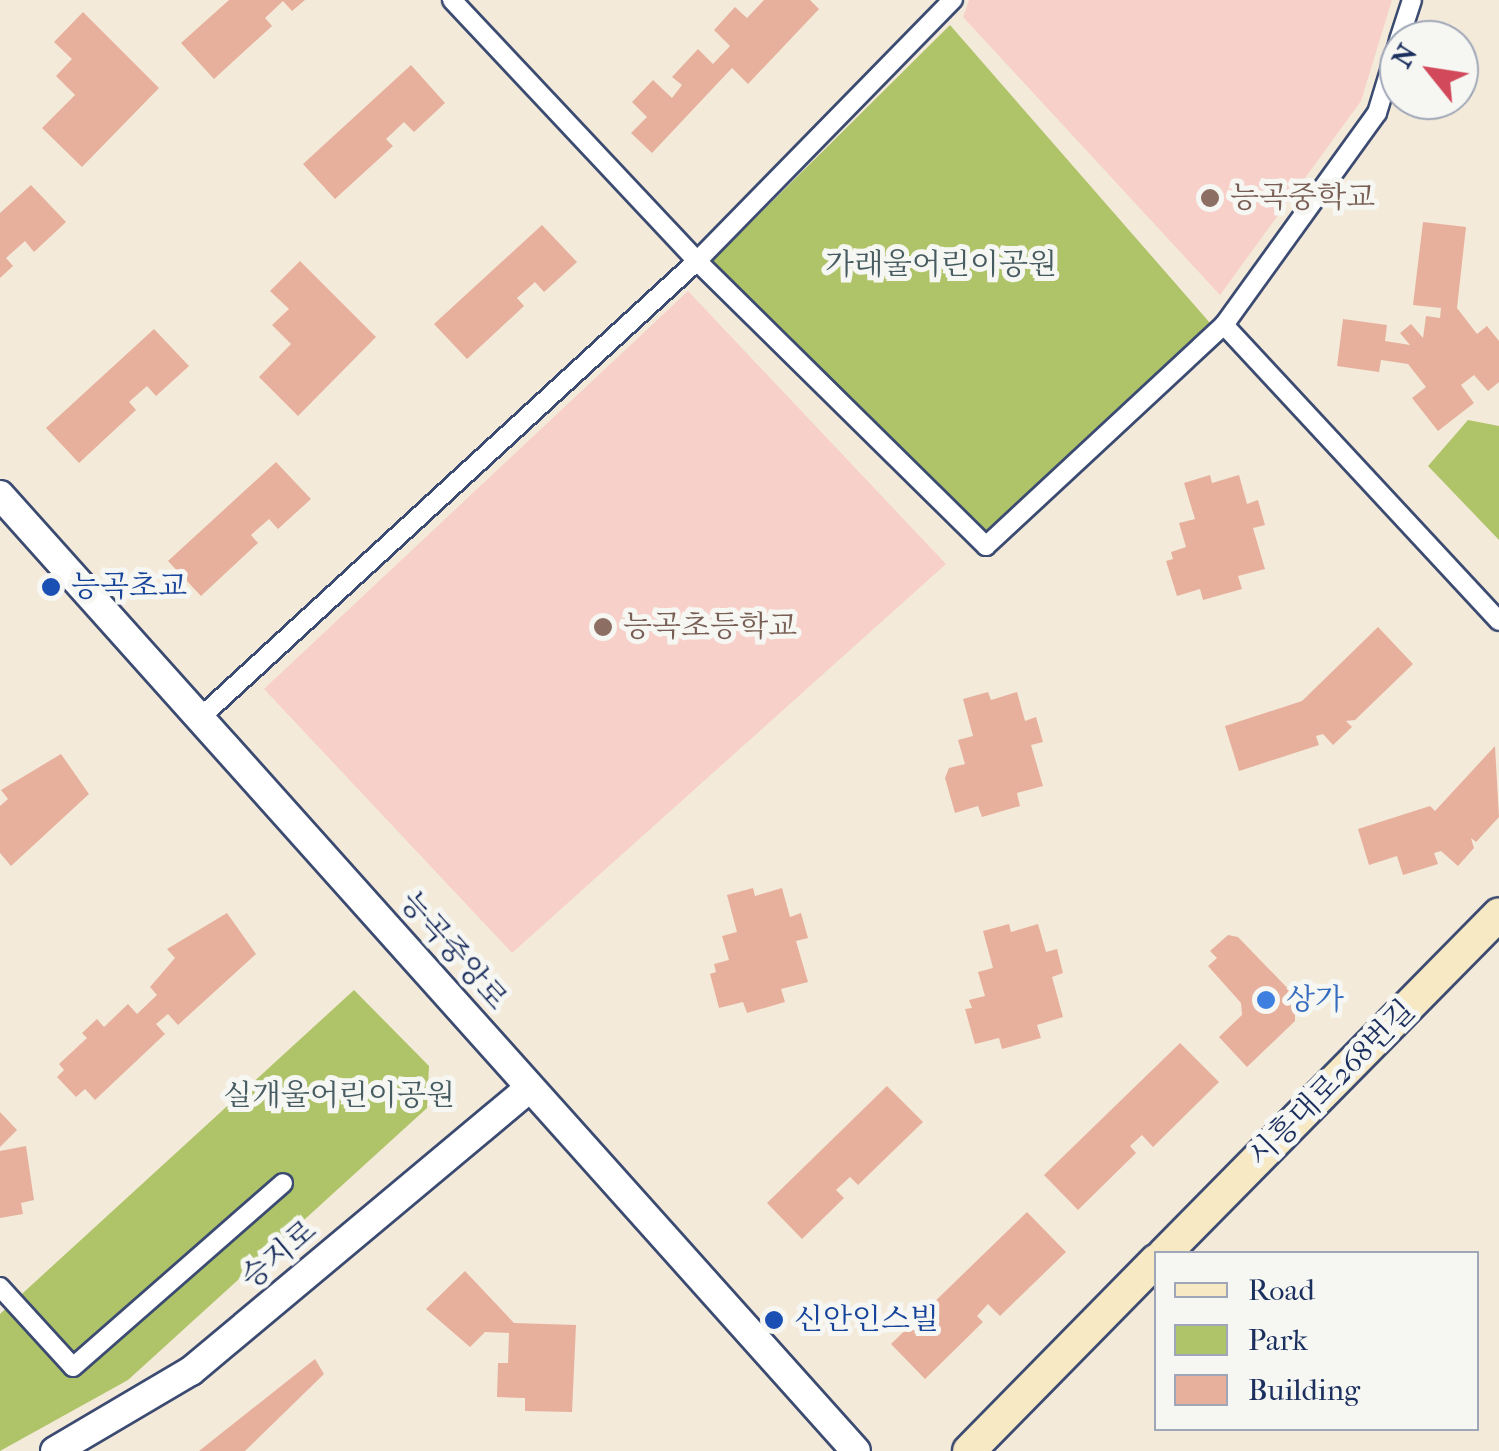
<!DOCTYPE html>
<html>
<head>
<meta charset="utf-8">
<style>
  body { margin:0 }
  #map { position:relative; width:1499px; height:1451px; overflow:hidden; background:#f4eada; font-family:"IM FELL French Canon","Noto Serif KR",serif }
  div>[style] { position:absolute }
  .built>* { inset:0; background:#f7d1c9 }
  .green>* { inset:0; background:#afc468 }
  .building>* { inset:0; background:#e7b09d }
  .roads { filter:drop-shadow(2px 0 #3c4b71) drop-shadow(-2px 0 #3c4b71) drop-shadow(0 2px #3c4b71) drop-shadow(0 -2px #3c4b71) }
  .pedestrian>* { height:18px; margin:-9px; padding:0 9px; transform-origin:9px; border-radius:9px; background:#fff }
  .tertiary>* { height:28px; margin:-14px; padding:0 14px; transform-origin:14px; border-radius:14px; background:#fff }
  .secondary>* { height:32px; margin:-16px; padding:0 16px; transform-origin:16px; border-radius:16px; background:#f7e9c3 }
  .dots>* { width:28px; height:28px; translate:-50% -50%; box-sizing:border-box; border:5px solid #f6f6f2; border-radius:50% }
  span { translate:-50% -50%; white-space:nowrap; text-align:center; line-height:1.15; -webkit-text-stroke:10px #f6f6f2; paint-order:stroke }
  .education-label { font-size:30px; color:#785e54 }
  .left { translate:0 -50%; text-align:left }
  .park-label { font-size:30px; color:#475c61 }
  .transit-label { font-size:30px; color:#164399 }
  .street-label { font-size:30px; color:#1b2f5e }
  .shop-label { font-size:30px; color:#366cbe }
  .legend { position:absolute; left:1154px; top:1251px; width:325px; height:180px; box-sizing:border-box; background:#f6f6f2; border:2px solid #9ea6b7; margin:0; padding:12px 18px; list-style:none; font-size:30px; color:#1b2f5e }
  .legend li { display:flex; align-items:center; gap:20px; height:50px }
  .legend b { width:50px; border:2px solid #9ea6b7 }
  .north { position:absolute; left:1379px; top:20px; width:100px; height:100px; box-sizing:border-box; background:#f6f6f2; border:2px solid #9ea6b7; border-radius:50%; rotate:300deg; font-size:28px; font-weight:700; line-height:40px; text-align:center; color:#1b2f5e }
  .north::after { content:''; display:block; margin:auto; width:35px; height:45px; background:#d1495b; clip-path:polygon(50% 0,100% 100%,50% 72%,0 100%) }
</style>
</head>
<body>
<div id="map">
  <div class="built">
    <div style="clip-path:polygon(969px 0,1392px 0,1361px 101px,1220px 295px,963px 17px)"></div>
    <div style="clip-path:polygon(688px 291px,946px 564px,512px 953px,264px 689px)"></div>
  </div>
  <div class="green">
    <div style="clip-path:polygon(950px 25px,1210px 323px,982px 539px,711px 262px)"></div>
    <div style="clip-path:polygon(1468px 420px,1499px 426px,1499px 540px,1428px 466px)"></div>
    <div style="clip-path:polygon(354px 990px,429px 1066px,427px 1108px,128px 1380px,0 1451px,0 1314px)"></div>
  </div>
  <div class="building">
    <div style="clip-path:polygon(229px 0,305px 0,292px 11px,283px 1px,265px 18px,272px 26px,214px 79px,181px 43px)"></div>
    <div style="clip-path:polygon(764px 0,810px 0,819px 9px,748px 84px,732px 68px,652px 153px,631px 133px,647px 117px,632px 102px,653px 80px,672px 98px,682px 85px,672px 77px,698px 49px,713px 64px,730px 46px,714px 30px,735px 7px,747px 18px)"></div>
    <div style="clip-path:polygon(83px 12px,159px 88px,82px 167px,42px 128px,75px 95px,56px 76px,72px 59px,54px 42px)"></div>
    <div style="clip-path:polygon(411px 65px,445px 103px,414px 132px,404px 122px,386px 139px,393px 146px,335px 199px,303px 164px)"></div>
    <div style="clip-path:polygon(31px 185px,66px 222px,34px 252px,25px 241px,6px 258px,13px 266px,0 278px,0 213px)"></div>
    <div style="clip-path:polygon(1423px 222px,1466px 227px,1457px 308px,1477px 334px,1487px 326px,1499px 341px,1499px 382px,1488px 391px,1474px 375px,1461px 385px,1474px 403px,1438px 431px,1412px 398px,1426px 387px,1408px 364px,1381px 360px,1379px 372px,1337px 366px,1343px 319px,1387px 325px,1385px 341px,1410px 345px,1400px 333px,1411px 324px,1423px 338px,1426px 316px,1440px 318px,1441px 308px,1413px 305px)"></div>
    <div style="clip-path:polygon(542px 225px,577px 262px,544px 292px,535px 282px,517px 298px,524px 306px,467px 359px,434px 324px)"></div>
    <div style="clip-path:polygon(300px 261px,376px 337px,298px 416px,259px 377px,291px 344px,272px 325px,289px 309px,270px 291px)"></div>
    <div style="clip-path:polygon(154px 329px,189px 366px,156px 396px,147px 386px,129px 402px,136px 410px,79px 463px,46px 428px)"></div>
    <div style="clip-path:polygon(276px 462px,311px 499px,278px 529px,269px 519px,251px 535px,258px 543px,201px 596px,168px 561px)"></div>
    <div style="clip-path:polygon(1210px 475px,1212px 483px,1239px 475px,1247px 504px,1258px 500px,1265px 525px,1253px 528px,1265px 569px,1238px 576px,1242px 589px,1203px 600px,1200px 589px,1177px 596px,1166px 561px,1173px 559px,1171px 552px,1186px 547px,1179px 523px,1195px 519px,1184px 483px)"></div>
    <div style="clip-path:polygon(1378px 627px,1413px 664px,1355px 720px,1346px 721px,1352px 727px,1333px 745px,1323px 734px,1316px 736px,1319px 745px,1239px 771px,1225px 726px,1302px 701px)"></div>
    <div style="clip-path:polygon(988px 692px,991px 700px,1017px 692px,1025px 721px,1036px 717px,1043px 742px,1031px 745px,1043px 786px,1017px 793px,1020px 806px,982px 817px,978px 806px,955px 813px,945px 778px,949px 768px,965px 764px,958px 740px,973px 736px,963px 699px)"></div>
    <div style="clip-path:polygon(1495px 746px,1499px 817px,1476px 842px,1471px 838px,1474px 848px,1458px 866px,1441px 851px,1434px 853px,1438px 864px,1403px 875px,1397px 856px,1369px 865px,1358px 829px,1430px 806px,1435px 811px)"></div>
    <div style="clip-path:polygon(61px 754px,89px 794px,11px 866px,0 853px,0 806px,8px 799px,1px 790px)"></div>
    <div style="clip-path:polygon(753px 888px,755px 896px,782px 888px,790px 917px,801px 913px,808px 938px,796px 941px,808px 982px,781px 989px,785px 1002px,747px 1013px,743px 1002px,719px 1008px,710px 974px,716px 972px,714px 964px,729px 960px,722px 936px,737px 932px,727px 895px)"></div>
    <div style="clip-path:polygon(227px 913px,256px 954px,178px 1025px,168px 1014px,156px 1024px,165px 1034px,95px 1100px,85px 1089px,76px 1097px,57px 1077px,64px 1070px,59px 1064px,87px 1038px,82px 1033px,97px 1019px,104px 1027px,128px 1004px,137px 1014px,157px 995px,150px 987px,175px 958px,167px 949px)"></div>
    <div style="clip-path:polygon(1009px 924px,1011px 932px,1038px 924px,1046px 952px,1057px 949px,1063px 973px,1052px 977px,1063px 1017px,1037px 1025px,1041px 1038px,1002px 1049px,999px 1038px,975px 1044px,965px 1009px,972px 1008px,969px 1000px,985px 996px,978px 972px,993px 968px,983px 931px)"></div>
    <div style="clip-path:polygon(1228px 935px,1238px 937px,1295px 996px,1295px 1021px,1247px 1067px,1219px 1037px,1242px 1015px,1241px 1003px,1208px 966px,1217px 958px,1210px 951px)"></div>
    <div style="clip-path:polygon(1180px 1043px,1219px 1082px,1153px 1147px,1142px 1135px,1130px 1146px,1136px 1153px,1078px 1210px,1044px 1175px)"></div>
    <div style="clip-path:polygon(887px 1086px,923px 1122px,858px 1185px,850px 1177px,836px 1190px,844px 1198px,802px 1239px,767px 1203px)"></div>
    <div style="clip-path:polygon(0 1112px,17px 1130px,0 1147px)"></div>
    <div style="clip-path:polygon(26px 1146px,34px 1200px,21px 1203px,23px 1214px,0 1218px,0 1151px)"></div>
    <div style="clip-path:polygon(1027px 1212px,1066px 1252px,1000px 1316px,988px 1304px,977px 1316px,983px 1322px,925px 1379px,891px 1344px)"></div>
    <div style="clip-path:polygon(465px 1271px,514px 1323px,576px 1325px,572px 1412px,525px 1411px,525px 1398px,497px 1397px,498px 1363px,508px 1363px,509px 1333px,485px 1332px,470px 1347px,426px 1309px)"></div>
    <div style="clip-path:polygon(315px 1359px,324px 1374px,245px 1451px,199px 1451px)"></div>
  </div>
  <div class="roads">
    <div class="pedestrian">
      <div style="left:452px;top:0;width:358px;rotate:46.8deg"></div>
      <div style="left:697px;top:261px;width:406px;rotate:44.6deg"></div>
      <div style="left:986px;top:546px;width:325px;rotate:-42.9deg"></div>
      <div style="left:1224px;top:325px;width:404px;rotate:47.1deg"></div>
      <div style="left:1399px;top:40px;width:42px;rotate:-72deg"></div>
      <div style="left:1224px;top:325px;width:261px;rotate:-54.2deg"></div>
      <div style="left:1377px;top:113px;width:75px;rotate:-73deg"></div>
      <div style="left:202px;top:716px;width:672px;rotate:-42.59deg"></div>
      <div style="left:697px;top:261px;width:366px;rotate:-45.6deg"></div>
      <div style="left:0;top:1287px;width:108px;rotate:47.6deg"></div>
      <div style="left:73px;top:1367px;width:279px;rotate:-41.2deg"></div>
    </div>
    <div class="tertiary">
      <div style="left:0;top:495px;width:1283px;rotate:48.16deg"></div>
      <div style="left:55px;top:1451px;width:158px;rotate:-30.5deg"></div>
      <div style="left:191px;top:1371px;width:441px;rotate:-39.9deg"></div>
    </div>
    <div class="secondary">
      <div style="left:1164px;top:1254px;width:477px;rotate:-45.4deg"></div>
      <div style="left:969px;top:1451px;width:267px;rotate:-45.5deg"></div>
    </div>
  </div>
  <div class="dots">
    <div style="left:1210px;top:198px;background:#8d6e63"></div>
    <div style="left:51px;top:587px;background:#1a4fb4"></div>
    <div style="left:603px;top:627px;background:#8d6e63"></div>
    <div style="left:1266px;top:1000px;background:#3f7fe0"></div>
    <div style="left:774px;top:1320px;background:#1a4fb4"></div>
  </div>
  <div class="education-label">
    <span class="left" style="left:1230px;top:198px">능곡중학교</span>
    <span class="left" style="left:623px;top:627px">능곡초등학교</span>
  </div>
  <div class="park-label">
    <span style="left:941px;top:265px">가래울어린이공원</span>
    <span style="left:339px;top:1096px">실개울어린이공원</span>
  </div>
  <div class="transit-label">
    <span class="left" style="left:71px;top:587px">능곡초교</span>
    <span class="left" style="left:794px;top:1320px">신안인스빌</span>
  </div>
  <div class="street-label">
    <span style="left:453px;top:951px;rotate:49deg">능곡중앙로</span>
    <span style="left:1332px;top:1084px;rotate:-45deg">시흥대로268번길</span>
    <span style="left:279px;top:1255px;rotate:-40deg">승지로</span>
  </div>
  <div class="shop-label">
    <span class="left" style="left:1286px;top:1000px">상가</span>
  </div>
  <ul class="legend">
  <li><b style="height:12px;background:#f7e9c3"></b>Road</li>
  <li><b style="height:28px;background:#afc468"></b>Park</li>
  <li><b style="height:28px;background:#e7b09d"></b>Building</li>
  </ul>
  <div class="north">N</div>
</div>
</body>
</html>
